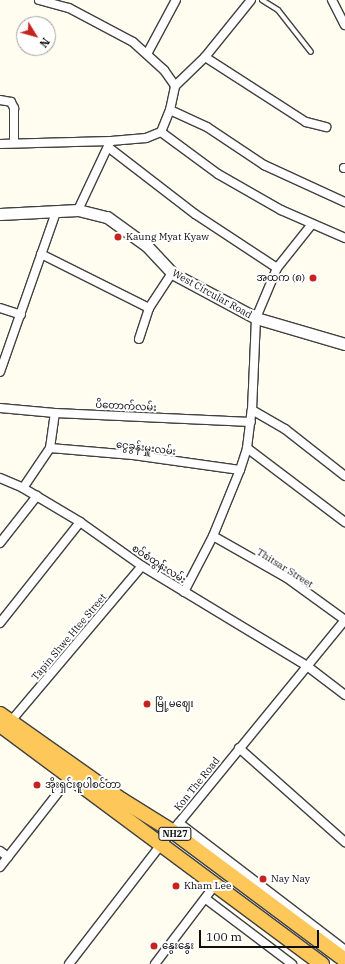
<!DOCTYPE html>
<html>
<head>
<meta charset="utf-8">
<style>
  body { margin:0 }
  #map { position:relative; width:345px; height:964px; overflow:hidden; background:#fffdf0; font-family:"IBM Plex Serif","Noto Sans Myanmar",serif }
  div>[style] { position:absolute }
  .roads { filter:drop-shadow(1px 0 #414141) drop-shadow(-1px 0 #414141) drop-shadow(0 1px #414141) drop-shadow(0 -1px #414141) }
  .service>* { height:4px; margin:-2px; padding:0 2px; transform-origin:2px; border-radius:2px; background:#fff }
  .minor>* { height:8px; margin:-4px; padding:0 4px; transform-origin:4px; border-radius:4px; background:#fff }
  .tertiary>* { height:11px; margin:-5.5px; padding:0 5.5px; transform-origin:5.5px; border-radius:5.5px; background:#fff }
  .trunk>* { height:14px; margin:-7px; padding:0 7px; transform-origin:7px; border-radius:7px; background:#fdc859 }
  .dots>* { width:11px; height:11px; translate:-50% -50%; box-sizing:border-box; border:2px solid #fff; border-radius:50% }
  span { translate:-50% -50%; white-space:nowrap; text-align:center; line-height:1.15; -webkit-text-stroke:4px #fff; paint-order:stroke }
  .shield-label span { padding:1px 3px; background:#fff; border:1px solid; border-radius:3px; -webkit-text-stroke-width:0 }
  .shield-label { font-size:9px; color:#0e0e0e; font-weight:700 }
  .poi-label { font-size:10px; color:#0e0e0e }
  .left { translate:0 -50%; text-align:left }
  .right { translate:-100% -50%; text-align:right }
  .street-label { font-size:10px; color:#0e0e0e }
  .north { position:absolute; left:16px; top:16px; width:40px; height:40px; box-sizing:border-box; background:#fff; border:1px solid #9f9f9f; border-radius:50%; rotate:127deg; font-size:11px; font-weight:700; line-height:16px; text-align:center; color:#0e0e0e }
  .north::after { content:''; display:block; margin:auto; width:14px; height:18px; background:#c6231f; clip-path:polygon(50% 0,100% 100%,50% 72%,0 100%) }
  .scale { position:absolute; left:199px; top:930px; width:120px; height:18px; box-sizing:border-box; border:2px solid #0e0e0e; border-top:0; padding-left:5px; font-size:12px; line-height:14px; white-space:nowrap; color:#0e0e0e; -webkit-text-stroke:3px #fff; paint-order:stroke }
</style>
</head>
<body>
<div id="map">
  <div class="roads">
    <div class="service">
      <div style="left:262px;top:0;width:19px;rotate:32deg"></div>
      <div style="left:278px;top:10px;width:53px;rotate:51.8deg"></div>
    </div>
    <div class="minor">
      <div style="left:39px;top:0;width:31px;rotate:15deg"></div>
      <div style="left:69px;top:8px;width:72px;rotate:28deg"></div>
      <div style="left:133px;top:42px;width:42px;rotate:42.1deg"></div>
      <div style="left:164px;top:70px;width:19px;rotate:55deg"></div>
      <div style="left:332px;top:0;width:28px;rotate:63deg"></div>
      <div style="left:147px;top:54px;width:61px;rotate:-61.8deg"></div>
      <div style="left:205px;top:57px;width:120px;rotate:32.8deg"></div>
      <div style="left:306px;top:122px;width:21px;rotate:14deg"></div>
      <div style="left:0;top:100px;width:11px;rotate:10deg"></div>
      <div style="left:11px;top:102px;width:7px;rotate:63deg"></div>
      <div style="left:14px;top:108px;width:35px;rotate:90deg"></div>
      <div style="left:170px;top:110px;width:41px;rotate:24.7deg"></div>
      <div style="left:207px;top:127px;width:69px;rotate:33.7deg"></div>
      <div style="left:264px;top:165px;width:89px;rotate:24.6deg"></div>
      <div style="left:161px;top:132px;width:71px;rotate:36.4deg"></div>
      <div style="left:218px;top:174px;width:73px;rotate:29.7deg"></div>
      <div style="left:281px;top:210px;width:70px;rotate:23.6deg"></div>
      <div style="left:0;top:144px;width:111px;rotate:-1.5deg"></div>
      <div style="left:111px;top:141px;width:35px;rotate:-5deg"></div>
      <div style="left:146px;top:138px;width:16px;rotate:-22deg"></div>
      <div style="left:161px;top:132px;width:24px;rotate:-68deg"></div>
      <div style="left:170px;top:110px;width:25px;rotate:-78deg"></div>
      <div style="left:175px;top:86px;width:42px;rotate:-44deg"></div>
      <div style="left:205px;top:57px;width:73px;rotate:-51.1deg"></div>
      <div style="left:108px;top:147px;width:110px;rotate:37.6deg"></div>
      <div style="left:195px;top:214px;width:98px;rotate:33.4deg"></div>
      <div style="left:344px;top:168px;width:1px"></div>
      <div style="left:78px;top:210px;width:75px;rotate:-64.8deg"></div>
      <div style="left:41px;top:254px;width:121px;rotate:26.6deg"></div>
      <div style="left:0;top:308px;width:22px;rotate:18deg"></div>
      <div style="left:139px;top:339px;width:33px;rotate:-72deg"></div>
      <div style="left:149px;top:308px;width:42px;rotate:-56.7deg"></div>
      <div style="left:0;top:372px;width:170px;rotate:-70.7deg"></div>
      <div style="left:0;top:408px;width:55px;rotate:5.2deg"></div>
      <div style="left:55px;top:413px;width:196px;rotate:2.6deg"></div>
      <div style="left:252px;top:410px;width:38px;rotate:30deg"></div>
      <div style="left:285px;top:429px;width:76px;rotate:38.1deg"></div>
      <div style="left:50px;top:448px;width:83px;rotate:4.8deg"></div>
      <div style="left:133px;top:455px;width:108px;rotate:8deg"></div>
      <div style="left:247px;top:448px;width:123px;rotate:37.1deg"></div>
      <div style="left:0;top:478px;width:25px;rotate:23deg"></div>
      <div style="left:23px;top:488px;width:66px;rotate:30.8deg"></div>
      <div style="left:80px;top:522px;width:76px;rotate:35.4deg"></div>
      <div style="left:142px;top:566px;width:193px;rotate:31.2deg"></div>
      <div style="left:307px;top:666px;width:48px;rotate:37.3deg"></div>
      <div style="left:23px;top:488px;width:48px;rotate:-56deg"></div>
      <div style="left:50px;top:448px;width:35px;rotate:-82deg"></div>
      <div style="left:0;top:543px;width:60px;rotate:-51.8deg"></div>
      <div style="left:184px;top:592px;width:63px;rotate:-62.6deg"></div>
      <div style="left:213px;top:536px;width:71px;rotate:-67.8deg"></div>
      <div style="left:240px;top:470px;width:23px;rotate:-72deg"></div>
      <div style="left:247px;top:448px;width:38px;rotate:-83deg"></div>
      <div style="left:252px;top:410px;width:92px;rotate:-87.5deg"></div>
      <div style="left:256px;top:318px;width:54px;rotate:-67.2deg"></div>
      <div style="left:277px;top:268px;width:56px;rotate:-51.5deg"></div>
      <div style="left:0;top:623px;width:129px;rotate:-51.6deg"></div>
      <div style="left:11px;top:721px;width:203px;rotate:-49.8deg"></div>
      <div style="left:239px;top:748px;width:142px;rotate:41.6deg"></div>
      <div style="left:179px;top:823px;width:209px;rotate:37.4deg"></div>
      <div style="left:0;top:851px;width:10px;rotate:37deg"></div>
      <div style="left:0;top:867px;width:115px;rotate:-52deg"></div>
      <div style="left:206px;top:899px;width:108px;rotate:37.1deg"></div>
      <div style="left:69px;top:964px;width:149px;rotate:-52.4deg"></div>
      <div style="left:160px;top:846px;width:292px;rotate:-50.7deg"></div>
      <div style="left:345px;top:620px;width:72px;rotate:-144.1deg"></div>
      <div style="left:287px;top:578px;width:85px;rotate:-150.4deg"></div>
      <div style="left:155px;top:964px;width:99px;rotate:-52.8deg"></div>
    </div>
    <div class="tertiary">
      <div style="left:0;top:214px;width:78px;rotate:-2.9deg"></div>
      <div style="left:78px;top:210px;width:30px;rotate:14deg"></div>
      <div style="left:107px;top:217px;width:49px;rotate:35.9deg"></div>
      <div style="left:147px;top:246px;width:37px;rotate:47deg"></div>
      <div style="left:172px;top:273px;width:95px;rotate:28.2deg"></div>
      <div style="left:256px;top:318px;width:93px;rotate:16.3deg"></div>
    </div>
    <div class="trunk">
      <div style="left:0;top:714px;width:149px;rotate:35.2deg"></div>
      <div style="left:122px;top:800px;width:59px;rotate:31.8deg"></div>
      <div style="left:172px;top:831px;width:216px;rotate:36.7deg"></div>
      <div style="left:0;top:725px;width:401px;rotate:36.6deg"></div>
    </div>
  </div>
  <div class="dots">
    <div style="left:118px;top:237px;background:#c6231f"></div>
    <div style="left:313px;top:278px;background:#c6231f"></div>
    <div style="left:147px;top:704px;background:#c6231f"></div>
    <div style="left:37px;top:785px;background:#c6231f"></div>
    <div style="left:263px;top:879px;background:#c6231f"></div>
    <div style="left:176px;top:886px;background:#c6231f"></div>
    <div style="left:154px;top:946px;background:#c6231f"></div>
  </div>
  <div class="shield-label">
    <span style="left:175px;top:834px">NH27</span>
  </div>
  <div class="poi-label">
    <span class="left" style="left:126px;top:237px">Kaung Myat Kyaw</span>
    <span class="right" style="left:305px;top:278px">အထက (၈)</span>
    <span class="left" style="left:155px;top:704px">မြို့မဈေး</span>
    <span class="left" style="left:45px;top:785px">အိုးရှင်းစူပါစင်တာ</span>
    <span class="left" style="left:271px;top:879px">Nay Nay</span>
    <span class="left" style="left:184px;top:886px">Kham Lee</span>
    <span class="left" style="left:162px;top:946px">နွေးနွေး</span>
  </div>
  <div class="street-label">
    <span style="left:212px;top:294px;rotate:29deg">West Circular Road</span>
    <span style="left:126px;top:406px;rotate:3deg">ပိတောက်လမ်း</span>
    <span style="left:146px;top:448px;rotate:7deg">ငွေခွန်းမှူးလမ်း</span>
    <span style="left:159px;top:564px;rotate:33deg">စဝ်စံထွန်းလမ်း</span>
    <span style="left:285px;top:568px;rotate:32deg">Thitsar Street</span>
    <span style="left:69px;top:637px;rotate:-50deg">Tapin Shwe Htee Street</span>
    <span style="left:197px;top:784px;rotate:-51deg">Kon The Road</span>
  </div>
  <div class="north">N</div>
  <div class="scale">100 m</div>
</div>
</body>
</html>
